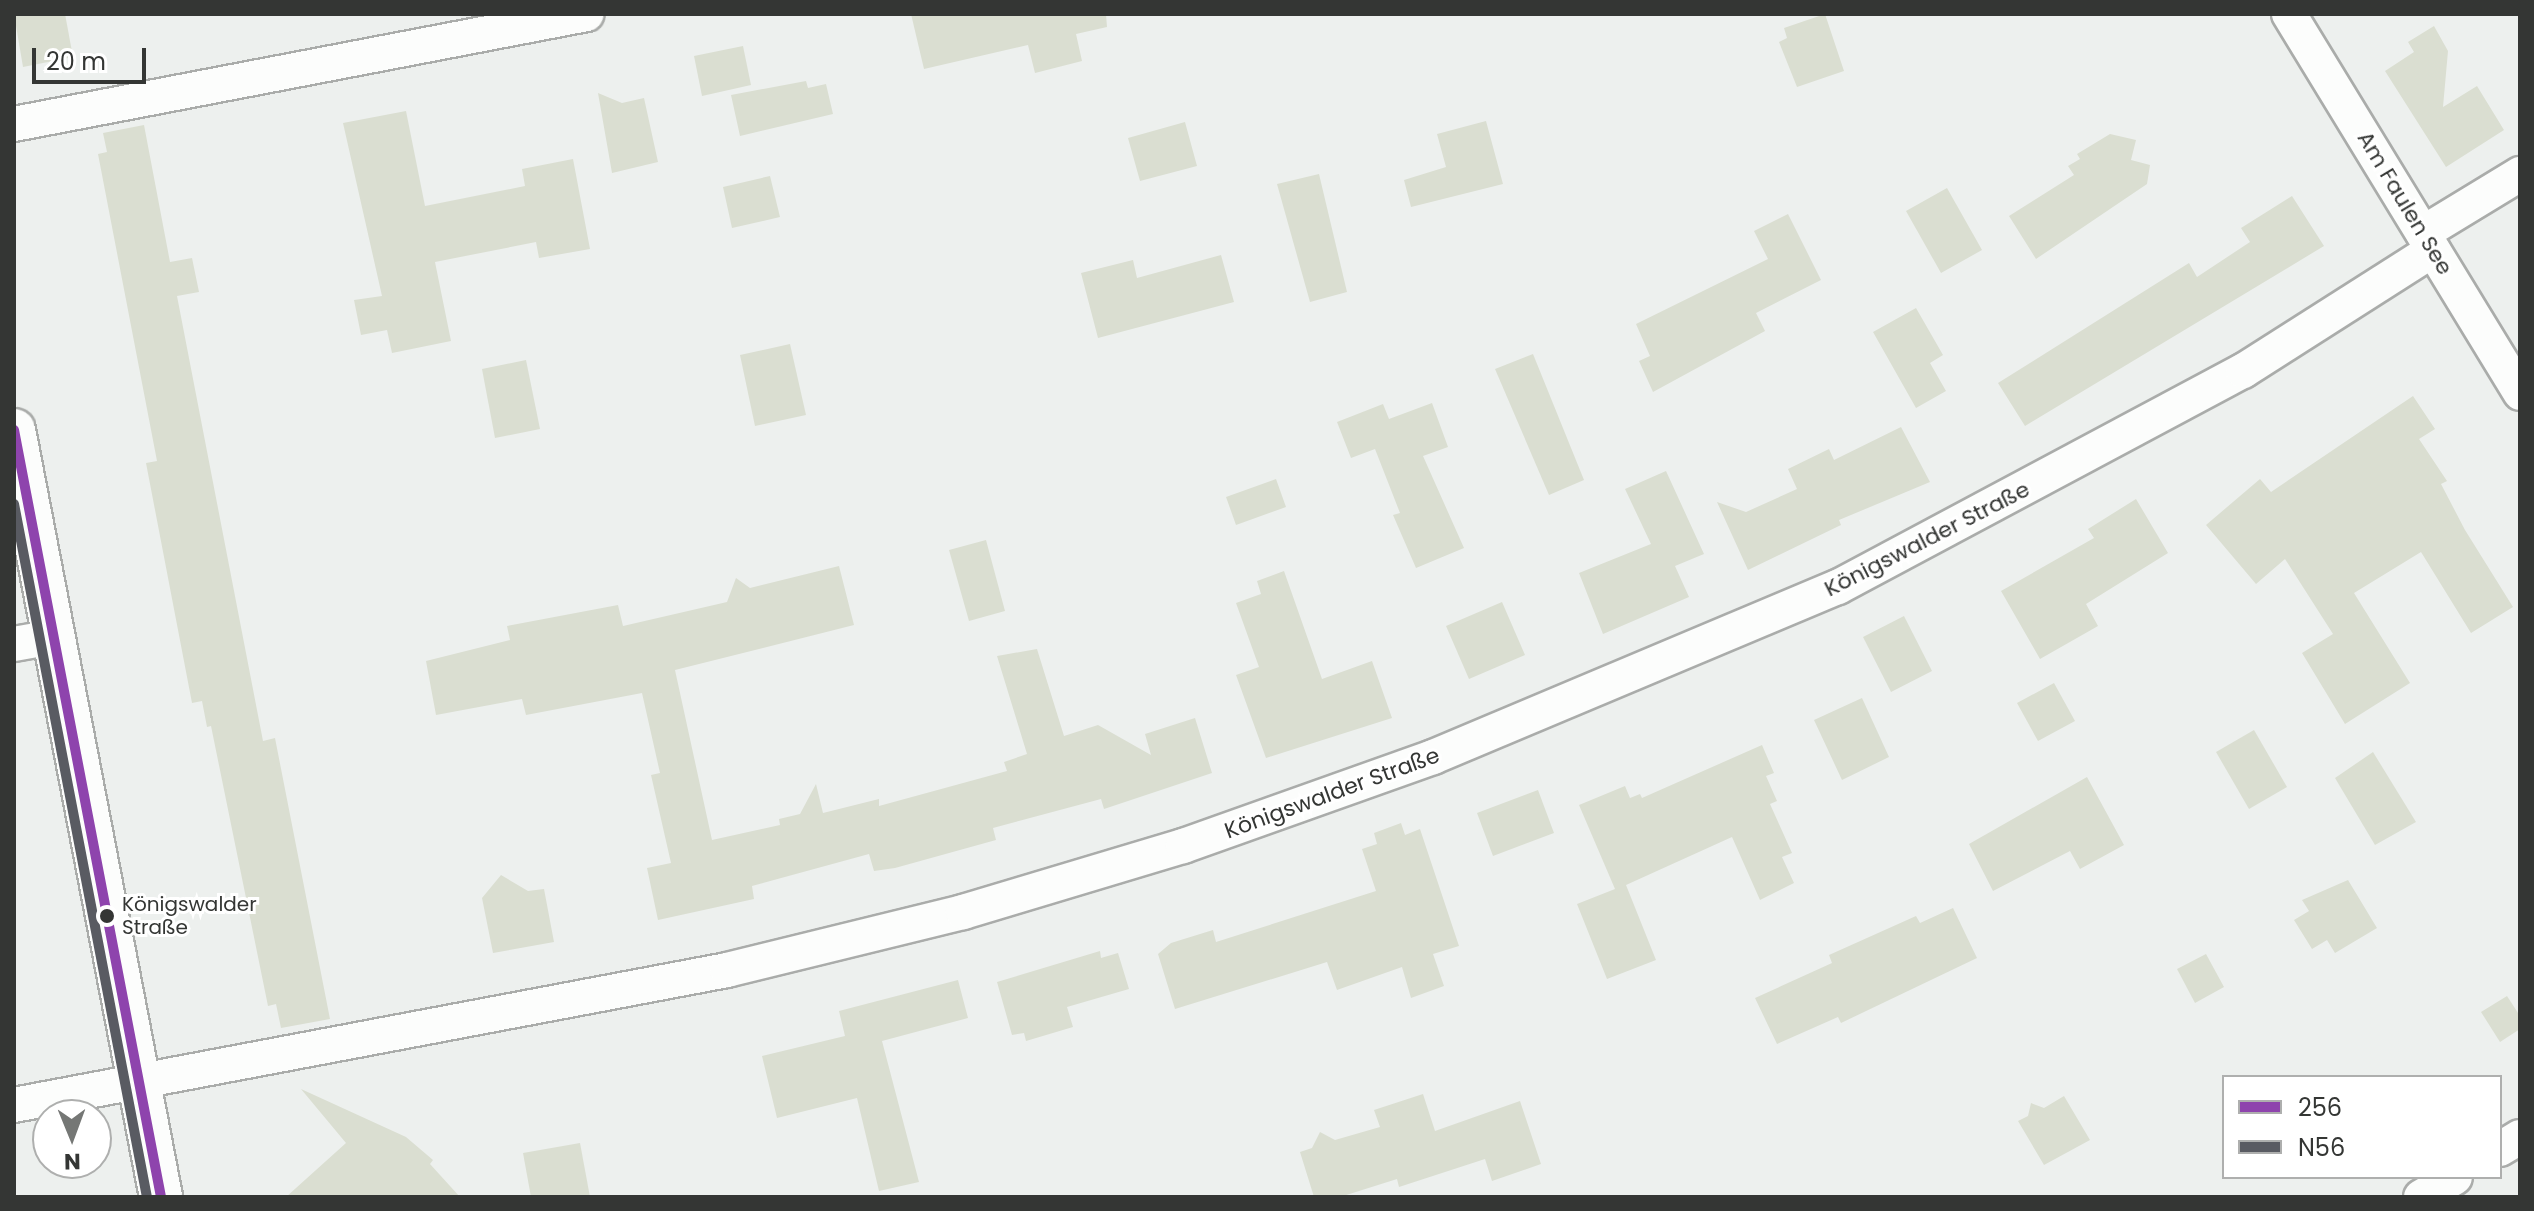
<!DOCTYPE html>
<html>
<head>
<meta charset="utf-8">
<style>
  body { margin:0 }
  #map { position:relative; width:2534px; height:1211px; overflow:hidden; background:#edf0ee; font-family:Poppins,sans-serif }
  div>[style] { position:absolute }
  .building>* { inset:0; background:#daded1 }
  .roads { filter:drop-shadow(2px 0 #aaacaa) drop-shadow(-2px 0 #aaacaa) drop-shadow(0 2px #aaacaa) drop-shadow(0 -2px #aaacaa) }
  .minor>* { height:34px; margin:-17px; padding:0 17px; transform-origin:17px; border-radius:17px; background:#fcfdfc }
  .tertiary>* { height:42px; margin:-21px; padding:0 21px; transform-origin:21px; border-radius:21px; background:#fcfdfc }
  .bus-1>* { height:10px; margin:-5px; padding:0 5px; transform-origin:5px; border-radius:5px; background:#8e44ad }
  .bus-2>* { height:10px; margin:-5px; padding:0 5px; transform-origin:5px; border-radius:5px; background:#595b62 }
  .dots>* { width:22px; height:22px; translate:-50% -50%; box-sizing:border-box; border:4px solid #fff; border-radius:50% }
  span { translate:-50% -50%; white-space:nowrap; text-align:center; line-height:1.15; -webkit-text-stroke:6px #fff; paint-order:stroke }
  .bus-label { font-size:20px; color:#343634 }
  .left { translate:0 -50%; text-align:left }
  .street-label { font-size:22px; color:#343634 }
  .frame { position:absolute; inset:0; border:16px solid #343634; pointer-events:none }
  .legend { position:absolute; left:2222px; top:1075px; width:280px; height:104px; box-sizing:border-box; background:#fff; border:2px solid #aeafae; margin:0; padding:10px 14px; list-style:none; font-size:24px; color:#343634 }
  .legend li { display:flex; align-items:center; gap:16px; height:40px }
  .legend b { width:40px; border:2px solid #aeafae }
  .north { position:absolute; left:32px; top:1099px; width:80px; height:80px; box-sizing:border-box; background:#fff; border:2px solid #aeafae; border-radius:50%; rotate:179deg; font-size:22px; font-weight:700; line-height:32px; text-align:center; color:#343634 }
  .north::after { content:''; display:block; margin:auto; width:28px; height:36px; background:#757775; clip-path:polygon(50% 0,100% 100%,50% 72%,0 100%) }
  .scale { position:absolute; left:32px; top:48px; width:114px; height:36px; box-sizing:border-box; border:4px solid #343634; border-top:0; padding-left:10px; font-size:24px; line-height:28px; white-space:nowrap; color:#343634; -webkit-text-stroke:6px #fff; paint-order:stroke }
</style>
</head>
<body>
<div id="map">
  <div class="building">
    <div style="clip-path:polygon(14px 14px,65px 14px,73px 57px,23px 67px)"></div>
    <div style="clip-path:polygon(911px 14px,1106px 14px,1107px 27px,1076px 34px,1082px 61px,1035px 73px,1028px 45px,924px 69px)"></div>
    <div style="clip-path:polygon(1825px 14px,1844px 71px,1797px 87px,1779px 42px,1787px 38px,1784px 28px)"></div>
    <div style="clip-path:polygon(2434px 26px,2448px 51px,2443px 107px,2477px 86px,2504px 130px,2446px 167px,2385px 71px,2414px 52px,2408px 42px)"></div>
    <div style="clip-path:polygon(743px 46px,751px 85px,702px 96px,694px 56px)"></div>
    <div style="clip-path:polygon(806px 81px,808px 88px,826px 84px,833px 114px,740px 136px,731px 95px)"></div>
    <div style="clip-path:polygon(598px 93px,622px 103px,644px 98px,658px 162px,612px 173px)"></div>
    <div style="clip-path:polygon(406px 111px,425px 206px,525px 186px,522px 169px,573px 159px,590px 249px,539px 258px,536px 242px,435px 262px,451px 341px,392px 353px,387px 330px,361px 335px,354px 300px,382px 296px,343px 123px)"></div>
    <div style="clip-path:polygon(1486px 121px,1503px 184px,1411px 207px,1404px 180px,1446px 167px,1437px 134px)"></div>
    <div style="clip-path:polygon(1185px 122px,1197px 166px,1140px 181px,1128px 138px)"></div>
    <div style="clip-path:polygon(144px 125px,170px 262px,192px 258px,199px 292px,177px 296px,263px 741px,275px 738px,330px 1019px,281px 1028px,276px 1004px,268px 1006px,211px 726px,207px 727px,202px 701px,192px 703px,146px 463px,157px 461px,98px 154px,107px 152px,103px 133px)"></div>
    <div style="clip-path:polygon(2110px 134px,2136px 140px,2131px 160px,2150px 165px,2147px 184px,2036px 259px,2009px 216px,2074px 175px,2068px 166px,2080px 159px,2077px 154px)"></div>
    <div style="clip-path:polygon(1319px 174px,1347px 292px,1310px 302px,1277px 184px)"></div>
    <div style="clip-path:polygon(770px 176px,780px 217px,732px 228px,723px 187px)"></div>
    <div style="clip-path:polygon(1947px 188px,1982px 250px,1941px 273px,1906px 211px)"></div>
    <div style="clip-path:polygon(2292px 196px,2324px 246px,2025px 426px,1998px 383px,2189px 263px,2197px 277px,2250px 242px,2241px 228px)"></div>
    <div style="clip-path:polygon(1788px 214px,1821px 280px,1756px 313px,1765px 331px,1653px 392px,1639px 361px,1650px 356px,1636px 324px,1768px 259px,1754px 231px)"></div>
    <div style="clip-path:polygon(1221px 255px,1234px 302px,1098px 338px,1081px 273px,1133px 260px,1137px 278px)"></div>
    <div style="clip-path:polygon(1916px 308px,1943px 355px,1930px 363px,1946px 391px,1916px 408px,1873px 332px)"></div>
    <div style="clip-path:polygon(790px 344px,806px 415px,755px 426px,740px 355px)"></div>
    <div style="clip-path:polygon(1533px 354px,1584px 480px,1549px 495px,1495px 369px)"></div>
    <div style="clip-path:polygon(526px 360px,540px 429px,495px 438px,482px 369px)"></div>
    <div style="clip-path:polygon(2413px 396px,2435px 429px,2419px 439px,2447px 481px,2441px 484px,2465px 530px,2513px 607px,2471px 633px,2421px 552px,2354px 593px,2410px 683px,2345px 724px,2302px 653px,2333px 634px,2285px 559px,2256px 584px,2206px 525px,2260px 479px,2271px 492px)"></div>
    <div style="clip-path:polygon(1432px 403px,1448px 447px,1423px 456px,1464px 548px,1416px 568px,1393px 515px,1400px 513px,1375px 449px,1351px 458px,1337px 422px,1383px 404px,1389px 419px)"></div>
    <div style="clip-path:polygon(1901px 427px,1930px 482px,1839px 520px,1841px 525px,1748px 570px,1717px 502px,1746px 512px,1797px 489px,1788px 469px,1829px 449px,1834px 460px)"></div>
    <div style="clip-path:polygon(1666px 471px,1704px 554px,1675px 566px,1689px 597px,1603px 634px,1579px 573px,1651px 544px,1625px 489px)"></div>
    <div style="clip-path:polygon(1276px 479px,1286px 507px,1236px 525px,1226px 497px)"></div>
    <div style="clip-path:polygon(2136px 499px,2168px 553px,2086px 604px,2098px 626px,2040px 659px,2001px 591px,2094px 538px,2088px 529px)"></div>
    <div style="clip-path:polygon(986px 540px,1005px 611px,969px 621px,949px 550px)"></div>
    <div style="clip-path:polygon(839px 566px,854px 625px,675px 670px,712px 840px,780px 825px,779px 819px,800px 814px,816px 784px,823px 813px,879px 799px,879px 806px,1007px 771px,1004px 762px,1027px 754px,997px 656px,1037px 649px,1064px 736px,1098px 725px,1151px 755px,1145px 734px,1195px 718px,1212px 773px,1104px 809px,1101px 799px,993px 828px,996px 840px,895px 868px,874px 871px,869px 854px,752px 886px,754px 899px,658px 920px,647px 868px,671px 863px,651px 775px,660px 773px,642px 693px,526px 715px,522px 699px,436px 715px,426px 661px,510px 640px,507px 626px,618px 605px,623px 626px,727px 602px,736px 578px,750px 588px)"></div>
    <div style="clip-path:polygon(1284px 571px,1322px 679px,1372px 661px,1392px 718px,1266px 758px,1236px 675px,1259px 667px,1236px 603px,1261px 594px,1257px 581px)"></div>
    <div style="clip-path:polygon(1502px 602px,1525px 655px,1469px 679px,1446px 626px)"></div>
    <div style="clip-path:polygon(1904px 616px,1932px 671px,1891px 692px,1863px 637px)"></div>
    <div style="clip-path:polygon(2054px 683px,2075px 721px,2038px 741px,2017px 703px)"></div>
    <div style="clip-path:polygon(1862px 698px,1889px 757px,1842px 780px,1814px 720px)"></div>
    <div style="clip-path:polygon(2254px 730px,2287px 787px,2249px 809px,2216px 752px)"></div>
    <div style="clip-path:polygon(1762px 745px,1774px 773px,1766px 776px,1777px 801px,1770px 804px,1792px 853px,1782px 857px,1794px 883px,1760px 900px,1732px 837px,1626px 885px,1656px 960px,1607px 979px,1577px 904px,1615px 889px,1579px 805px,1625px 786px,1630px 798px,1640px 794px,1642px 798px)"></div>
    <div style="clip-path:polygon(2373px 752px,2416px 822px,2375px 845px,2335px 778px)"></div>
    <div style="clip-path:polygon(2087px 777px,2124px 845px,2080px 869px,2070px 851px,1993px 891px,1969px 844px)"></div>
    <div style="clip-path:polygon(1538px 790px,1554px 833px,1493px 856px,1477px 813px)"></div>
    <div style="clip-path:polygon(1401px 823px,1405px 835px,1420px 829px,1459px 946px,1433px 954px,1444px 986px,1411px 998px,1402px 967px,1337px 990px,1327px 962px,1175px 1009px,1158px 954px,1171px 943px,1213px 930px,1216px 942px,1376px 891px,1362px 849px,1377px 844px,1374px 833px)"></div>
    <div style="clip-path:polygon(501px 875px,528px 891px,544px 889px,554px 942px,493px 953px,482px 898px)"></div>
    <div style="clip-path:polygon(2348px 880px,2377px 928px,2335px 953px,2327px 940px,2312px 949px,2294px 920px,2309px 911px,2302px 900px)"></div>
    <div style="clip-path:polygon(1953px 908px,1977px 958px,1841px 1023px,1838px 1017px,1777px 1044px,1755px 998px,1832px 963px,1829px 955px,1916px 916px,1920px 923px)"></div>
    <div style="clip-path:polygon(1100px 951px,1101px 958px,1118px 953px,1129px 989px,1067px 1007px,1073px 1027px,1026px 1041px,1024px 1033px,1012px 1035px,997px 982px)"></div>
    <div style="clip-path:polygon(2206px 954px,2224px 987px,2195px 1003px,2177px 969px)"></div>
    <div style="clip-path:polygon(958px 980px,968px 1018px,882px 1041px,919px 1182px,879px 1191px,857px 1098px,777px 1118px,762px 1056px,845px 1036px,839px 1011px)"></div>
    <div style="clip-path:polygon(2507px 996px,2520px 1016px,2520px 1029px,2500px 1042px,2481px 1012px)"></div>
    <div style="clip-path:polygon(301px 1089px,406px 1137px,433px 1160px,430px 1164px,460px 1197px,286px 1197px,346px 1143px)"></div>
    <div style="clip-path:polygon(1423px 1094px,1435px 1131px,1520px 1101px,1541px 1164px,1492px 1181px,1485px 1159px,1399px 1187px,1397px 1179px,1340px 1197px,1314px 1197px,1300px 1152px,1312px 1148px,1320px 1132px,1335px 1140px,1380px 1127px,1374px 1110px)"></div>
    <div style="clip-path:polygon(2064px 1096px,2090px 1140px,2044px 1165px,2018px 1121px,2028px 1116px,2031px 1103px,2044px 1108px)"></div>
    <div style="clip-path:polygon(580px 1143px,590px 1197px,531px 1197px,523px 1153px)"></div>
  </div>
  <div class="roads">
    <div class="minor">
      <div style="left:2289px;top:14px;width:444px;rotate:58.6deg"></div>
      <div style="left:14px;top:124px;width:583px;rotate:-10.87deg"></div>
      <div style="left:2423px;top:233px;width:114px;rotate:-31.3deg"></div>
      <div style="left:14px;top:644px;width:40px;rotate:-10deg"></div>
      <div style="left:14px;top:1105px;width:726px;rotate:-10.72deg"></div>
      <div style="left:727px;top:970px;width:243px;rotate:-13.8deg"></div>
      <div style="left:963px;top:912px;width:230px;rotate:-16.7deg"></div>
      <div style="left:1183px;top:846px;width:265px;rotate:-19.6deg"></div>
      <div style="left:1433px;top:757px;width:439px;rotate:-22.8deg"></div>
      <div style="left:1838px;top:587px;width:459px;rotate:-28.1deg"></div>
      <div style="left:2243px;top:371px;width:225px;rotate:-32.5deg"></div>
      <div style="left:2500px;top:1149px;width:23px;rotate:-31deg"></div>
      <div style="left:2421px;top:1197px;width:39px;rotate:-30deg"></div>
    </div>
    <div class="tertiary">
      <div style="left:14px;top:430px;width:781px;rotate:79.15deg"></div>
    </div>
  </div>
  <div class="bus-1">
    <div style="left:14px;top:430px;width:781px;rotate:79.15deg"></div>
  </div>
  <div class="bus-2">
    <div style="left:14px;top:504px;width:706px;rotate:79.14deg"></div>
  </div>
  <div class="dots">
    <div style="left:107px;top:916px;background:#343634"></div>
  </div>
  <div class="bus-label">
    <span class="left" style="left:122px;top:916px">Königswalder<br>Straße</span>
  </div>
  <div class="street-label">
    <span style="left:2405px;top:203px;rotate:59deg">Am Faulen See</span>
    <span style="left:1927px;top:539px;rotate:-27deg">Königswalder Straße</span>
    <span style="left:1332px;top:793px;rotate:-20deg">Königswalder Straße</span>
  </div>
  <div class="frame"></div>
  <ul class="legend">
  <li><b style="height:10px;background:#8e44ad"></b>256</li>
  <li><b style="height:10px;background:#595b62"></b>N56</li>
  </ul>
  <div class="north">N</div>
  <div class="scale">20 m</div>
</div>
</body>
</html>
